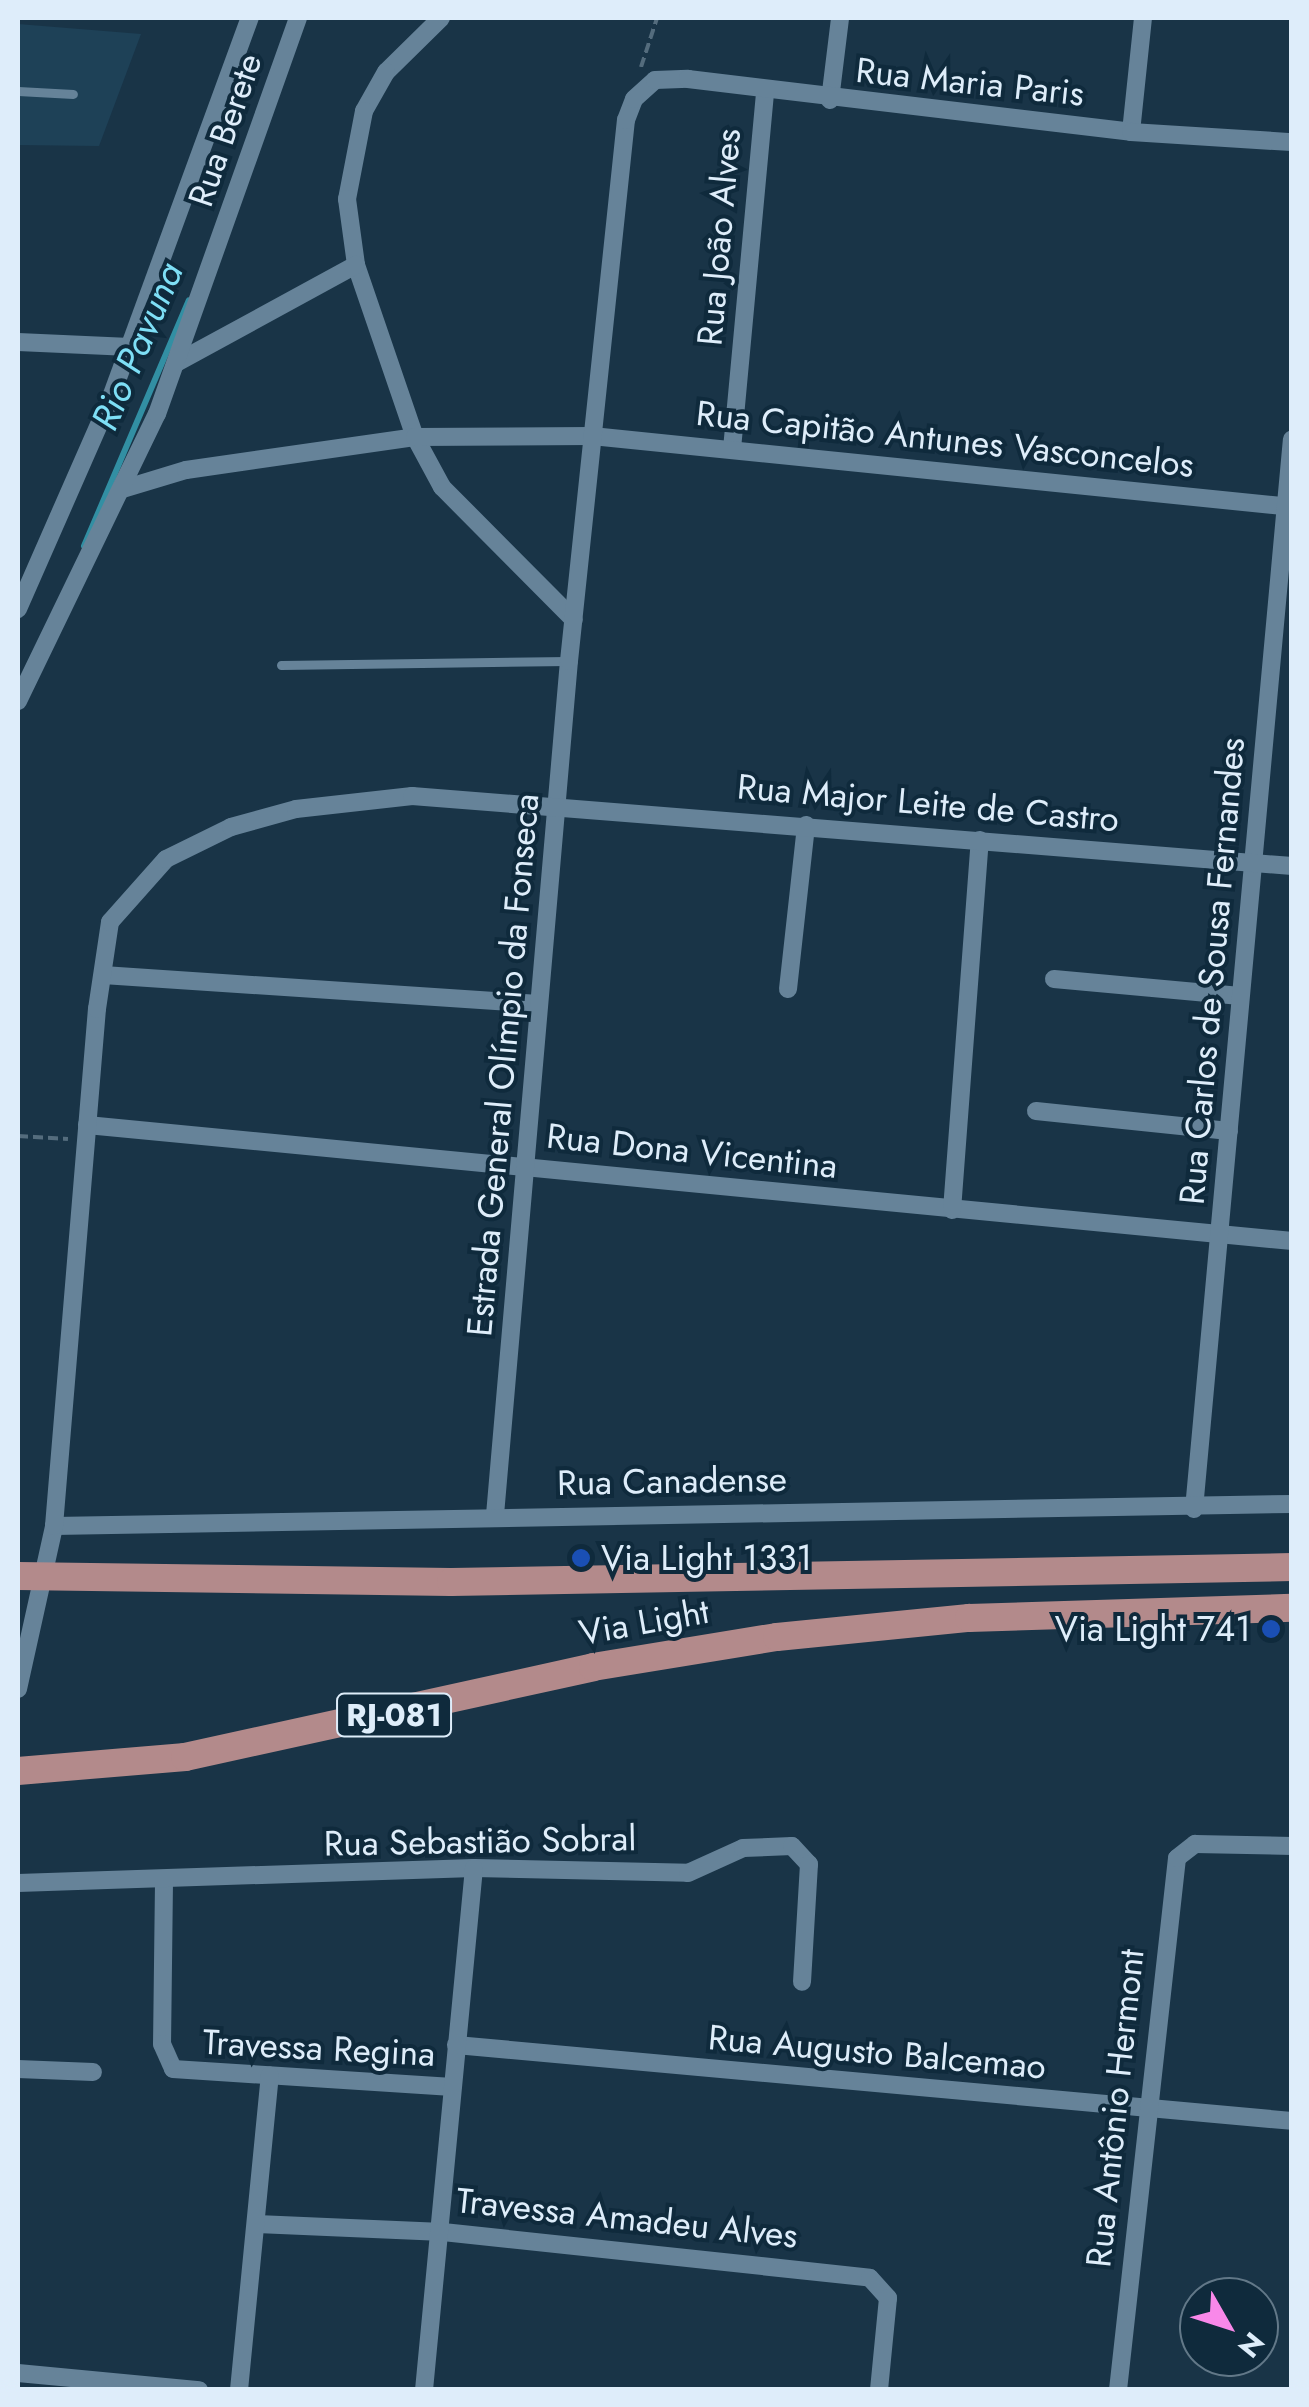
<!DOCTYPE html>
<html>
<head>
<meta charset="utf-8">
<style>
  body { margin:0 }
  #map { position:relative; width:1309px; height:2407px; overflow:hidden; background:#193447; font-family:Jost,sans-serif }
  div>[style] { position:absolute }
  .built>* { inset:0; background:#1e4157 }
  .stream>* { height:6px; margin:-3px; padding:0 3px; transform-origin:3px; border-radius:3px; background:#328fa3 }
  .path>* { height:4px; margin-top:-2px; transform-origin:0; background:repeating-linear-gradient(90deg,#546c7d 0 10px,transparent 0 15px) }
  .service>* { height:9px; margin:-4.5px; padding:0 4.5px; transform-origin:4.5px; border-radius:4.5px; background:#668399 }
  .minor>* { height:18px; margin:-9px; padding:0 9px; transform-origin:9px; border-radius:9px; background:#668399 }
  .primary>* { height:28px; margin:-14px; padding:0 14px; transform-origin:14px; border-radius:14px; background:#b38a8b }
  .dots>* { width:28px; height:28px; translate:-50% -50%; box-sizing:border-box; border:5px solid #0f2a3c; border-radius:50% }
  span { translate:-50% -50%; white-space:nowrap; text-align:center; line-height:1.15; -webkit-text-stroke:8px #0f2a3c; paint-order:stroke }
  .shield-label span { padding:2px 8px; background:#0f2a3c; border:2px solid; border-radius:8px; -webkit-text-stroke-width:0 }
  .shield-label { font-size:32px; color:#deedfa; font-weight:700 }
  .street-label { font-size:35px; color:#deedfa }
  .poi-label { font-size:35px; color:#deedfa }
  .left { translate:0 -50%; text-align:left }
  .right { translate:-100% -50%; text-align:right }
  .water-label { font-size:38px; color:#7edff6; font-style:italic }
  .frame { position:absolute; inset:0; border:20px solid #deedfa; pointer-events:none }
  .north { position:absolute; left:1179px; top:2277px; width:100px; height:100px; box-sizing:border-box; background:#0f2a3c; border:2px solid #627888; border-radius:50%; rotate:129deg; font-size:28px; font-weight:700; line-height:40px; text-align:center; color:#deedfa }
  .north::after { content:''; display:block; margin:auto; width:35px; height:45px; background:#f988e9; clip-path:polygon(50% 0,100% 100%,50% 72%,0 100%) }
</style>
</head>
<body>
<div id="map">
  <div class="built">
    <div style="clip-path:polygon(18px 24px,141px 34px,99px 146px,18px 145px)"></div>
  </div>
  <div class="stream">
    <div style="left:84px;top:546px;width:267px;rotate:-66.9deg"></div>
  </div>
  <div class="path">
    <div style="left:641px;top:67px;width:52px;rotate:-71.9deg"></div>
    <div style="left:18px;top:1136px;width:50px;rotate:3.4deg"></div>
  </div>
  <div class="service">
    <div style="left:18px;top:91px;width:55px;rotate:3.1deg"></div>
    <div style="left:281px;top:665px;width:287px;rotate:-0.8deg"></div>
  </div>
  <div class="minor">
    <div style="left:441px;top:18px;width:77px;rotate:135.5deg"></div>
    <div style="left:386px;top:72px;width:45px;rotate:119.4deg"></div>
    <div style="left:364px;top:111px;width:90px;rotate:100.9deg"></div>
    <div style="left:347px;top:199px;width:67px;rotate:82.2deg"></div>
    <div style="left:356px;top:265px;width:182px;rotate:71.1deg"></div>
    <div style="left:415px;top:437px;width:57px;rotate:61.6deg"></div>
    <div style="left:442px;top:487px;width:187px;rotate:45.2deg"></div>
    <div style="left:830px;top:100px;width:83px;rotate:-83deg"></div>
    <div style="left:1131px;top:132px;width:115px;rotate:-84deg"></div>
    <div style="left:18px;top:342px;width:112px;rotate:2.6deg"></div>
    <div style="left:176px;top:363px;width:205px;rotate:-28.6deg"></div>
    <div style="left:732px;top:449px;width:360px;rotate:-84.7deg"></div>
    <div style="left:123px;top:489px;width:66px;rotate:-16.8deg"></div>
    <div style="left:186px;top:470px;width:231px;rotate:-8.2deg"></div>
    <div style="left:415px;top:437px;width:177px;rotate:-0.3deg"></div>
    <div style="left:592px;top:436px;width:704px;rotate:5.79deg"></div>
    <div style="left:18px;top:609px;width:232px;rotate:-66.3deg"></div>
    <div style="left:111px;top:397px;width:404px;rotate:-69.9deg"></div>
    <div style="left:18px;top:701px;width:319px;rotate:-64.2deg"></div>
    <div style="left:157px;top:414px;width:420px;rotate:-70.4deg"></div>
    <div style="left:103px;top:975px;width:437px;rotate:3.8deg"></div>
    <div style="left:1054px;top:979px;width:187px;rotate:5.2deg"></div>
    <div style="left:788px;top:989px;width:165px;rotate:-83.7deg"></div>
    <div style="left:1036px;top:1111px;width:194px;rotate:5.9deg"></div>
    <div style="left:87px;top:1125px;width:1211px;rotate:5.5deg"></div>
    <div style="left:952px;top:1210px;width:371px;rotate:-85.7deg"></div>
    <div style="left:1194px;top:1509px;width:1074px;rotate:-84.77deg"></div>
    <div style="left:495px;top:1515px;width:857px;rotate:-85.05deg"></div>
    <div style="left:569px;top:661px;width:544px;rotate:-83.99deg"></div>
    <div style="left:626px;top:120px;width:22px;rotate:-69deg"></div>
    <div style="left:634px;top:99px;width:28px;rotate:-42deg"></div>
    <div style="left:655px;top:80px;width:33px;rotate:-2deg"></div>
    <div style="left:688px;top:79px;width:446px;rotate:6.8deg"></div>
    <div style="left:1131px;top:132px;width:161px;rotate:3.6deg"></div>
    <div style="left:54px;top:1526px;width:1238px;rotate:-1.02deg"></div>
    <div style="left:18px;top:1689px;width:167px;rotate:-77.5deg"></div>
    <div style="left:54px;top:1526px;width:519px;rotate:-85.25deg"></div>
    <div style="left:97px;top:1009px;width:88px;rotate:-81.5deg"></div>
    <div style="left:110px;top:922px;width:84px;rotate:-48.4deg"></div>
    <div style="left:166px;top:859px;width:72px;rotate:-26.2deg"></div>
    <div style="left:231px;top:827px;width:67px;rotate:-15.5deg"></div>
    <div style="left:296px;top:809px;width:117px;rotate:-6.4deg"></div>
    <div style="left:412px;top:796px;width:883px;rotate:4.55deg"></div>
    <div style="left:164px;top:1882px;width:162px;rotate:90.7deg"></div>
    <div style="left:162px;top:2044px;width:27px;rotate:66deg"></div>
    <div style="left:173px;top:2069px;width:280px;rotate:3.7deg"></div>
    <div style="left:18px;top:1883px;width:456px;rotate:-1.9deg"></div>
    <div style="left:474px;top:1868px;width:214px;rotate:1.3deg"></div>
    <div style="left:688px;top:1873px;width:60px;rotate:-24.4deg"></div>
    <div style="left:743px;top:1848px;width:49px;rotate:-2.3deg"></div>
    <div style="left:792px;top:1846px;width:25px;rotate:47deg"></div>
    <div style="left:809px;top:1864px;width:118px;rotate:93.4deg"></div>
    <div style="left:456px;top:2045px;width:839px;rotate:5.19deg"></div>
    <div style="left:18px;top:2069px;width:75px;rotate:2.3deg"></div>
    <div style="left:257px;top:2224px;width:186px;rotate:2.5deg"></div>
    <div style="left:443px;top:2232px;width:429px;rotate:6.1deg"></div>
    <div style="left:870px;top:2278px;width:27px;rotate:48deg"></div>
    <div style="left:888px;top:2298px;width:92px;rotate:95.6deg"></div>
    <div style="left:18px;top:2373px;width:182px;rotate:5.4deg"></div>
    <div style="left:239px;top:2390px;width:316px;rotate:-84.4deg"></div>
    <div style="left:424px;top:2390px;width:524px;rotate:-84.53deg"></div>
    <div style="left:1118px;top:2390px;width:535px;rotate:-83.67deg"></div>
    <div style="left:1177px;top:1858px;width:23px;rotate:-38deg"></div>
    <div style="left:1195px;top:1844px;width:97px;rotate:1.2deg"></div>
  </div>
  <div class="primary">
    <div style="left:18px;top:1576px;width:433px;rotate:0.8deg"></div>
    <div style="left:451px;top:1582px;width:841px;rotate:-1.02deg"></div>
    <div style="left:18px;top:1771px;width:168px;rotate:-4.8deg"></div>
    <div style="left:185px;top:1757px;width:418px;rotate:-12.4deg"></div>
    <div style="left:593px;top:1667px;width:186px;rotate:-9.3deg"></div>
    <div style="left:777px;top:1637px;width:193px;rotate:-5.7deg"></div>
    <div style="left:969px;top:1618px;width:323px;rotate:-1.8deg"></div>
  </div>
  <div class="dots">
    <div style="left:581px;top:1558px;background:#1a4fb4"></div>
    <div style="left:1271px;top:1629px;background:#1a4fb4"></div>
  </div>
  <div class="shield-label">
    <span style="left:394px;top:1715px">RJ-081</span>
  </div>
  <div class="street-label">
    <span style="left:970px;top:82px;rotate:6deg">Rua Maria Paris</span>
    <span style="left:225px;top:130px;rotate:-71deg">Rua Berete</span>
    <span style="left:719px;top:237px;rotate:-85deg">Rua João Alves</span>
    <span style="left:945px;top:439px;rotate:6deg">Rua Capitão Antunes Vasconcelos</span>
    <span style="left:928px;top:803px;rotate:5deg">Rua Major Leite de Castro</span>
    <span style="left:1212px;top:971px;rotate:-85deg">Rua Carlos de Sousa Fernandes</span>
    <span style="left:503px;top:1065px;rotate:-85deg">Estrada General Olímpio da Fonseca</span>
    <span style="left:692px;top:1151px;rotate:6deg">Rua Dona Vicentina</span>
    <span style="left:672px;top:1481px;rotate:-1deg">Rua Canadense</span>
    <span style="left:644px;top:1622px;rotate:-10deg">Via Light</span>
    <span style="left:480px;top:1841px;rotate:-1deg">Rua Sebastião Sobral</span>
    <span style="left:319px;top:2048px;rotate:3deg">Travessa Regina</span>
    <span style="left:877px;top:2052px;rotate:5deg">Rua Augusto Balcemao</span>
    <span style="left:1115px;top:2108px;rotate:-84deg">Rua Antônio Hermont</span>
    <span style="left:627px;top:2218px;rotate:6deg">Travessa Amadeu Alves</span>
  </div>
  <div class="poi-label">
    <span class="left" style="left:601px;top:1558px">Via Light 1331</span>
    <span class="right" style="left:1251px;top:1629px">Via Light 741</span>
  </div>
  <div class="water-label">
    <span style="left:137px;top:346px;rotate:-67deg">Rio Pavuna</span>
  </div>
  <div class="frame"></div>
  <div class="north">N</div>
</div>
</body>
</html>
